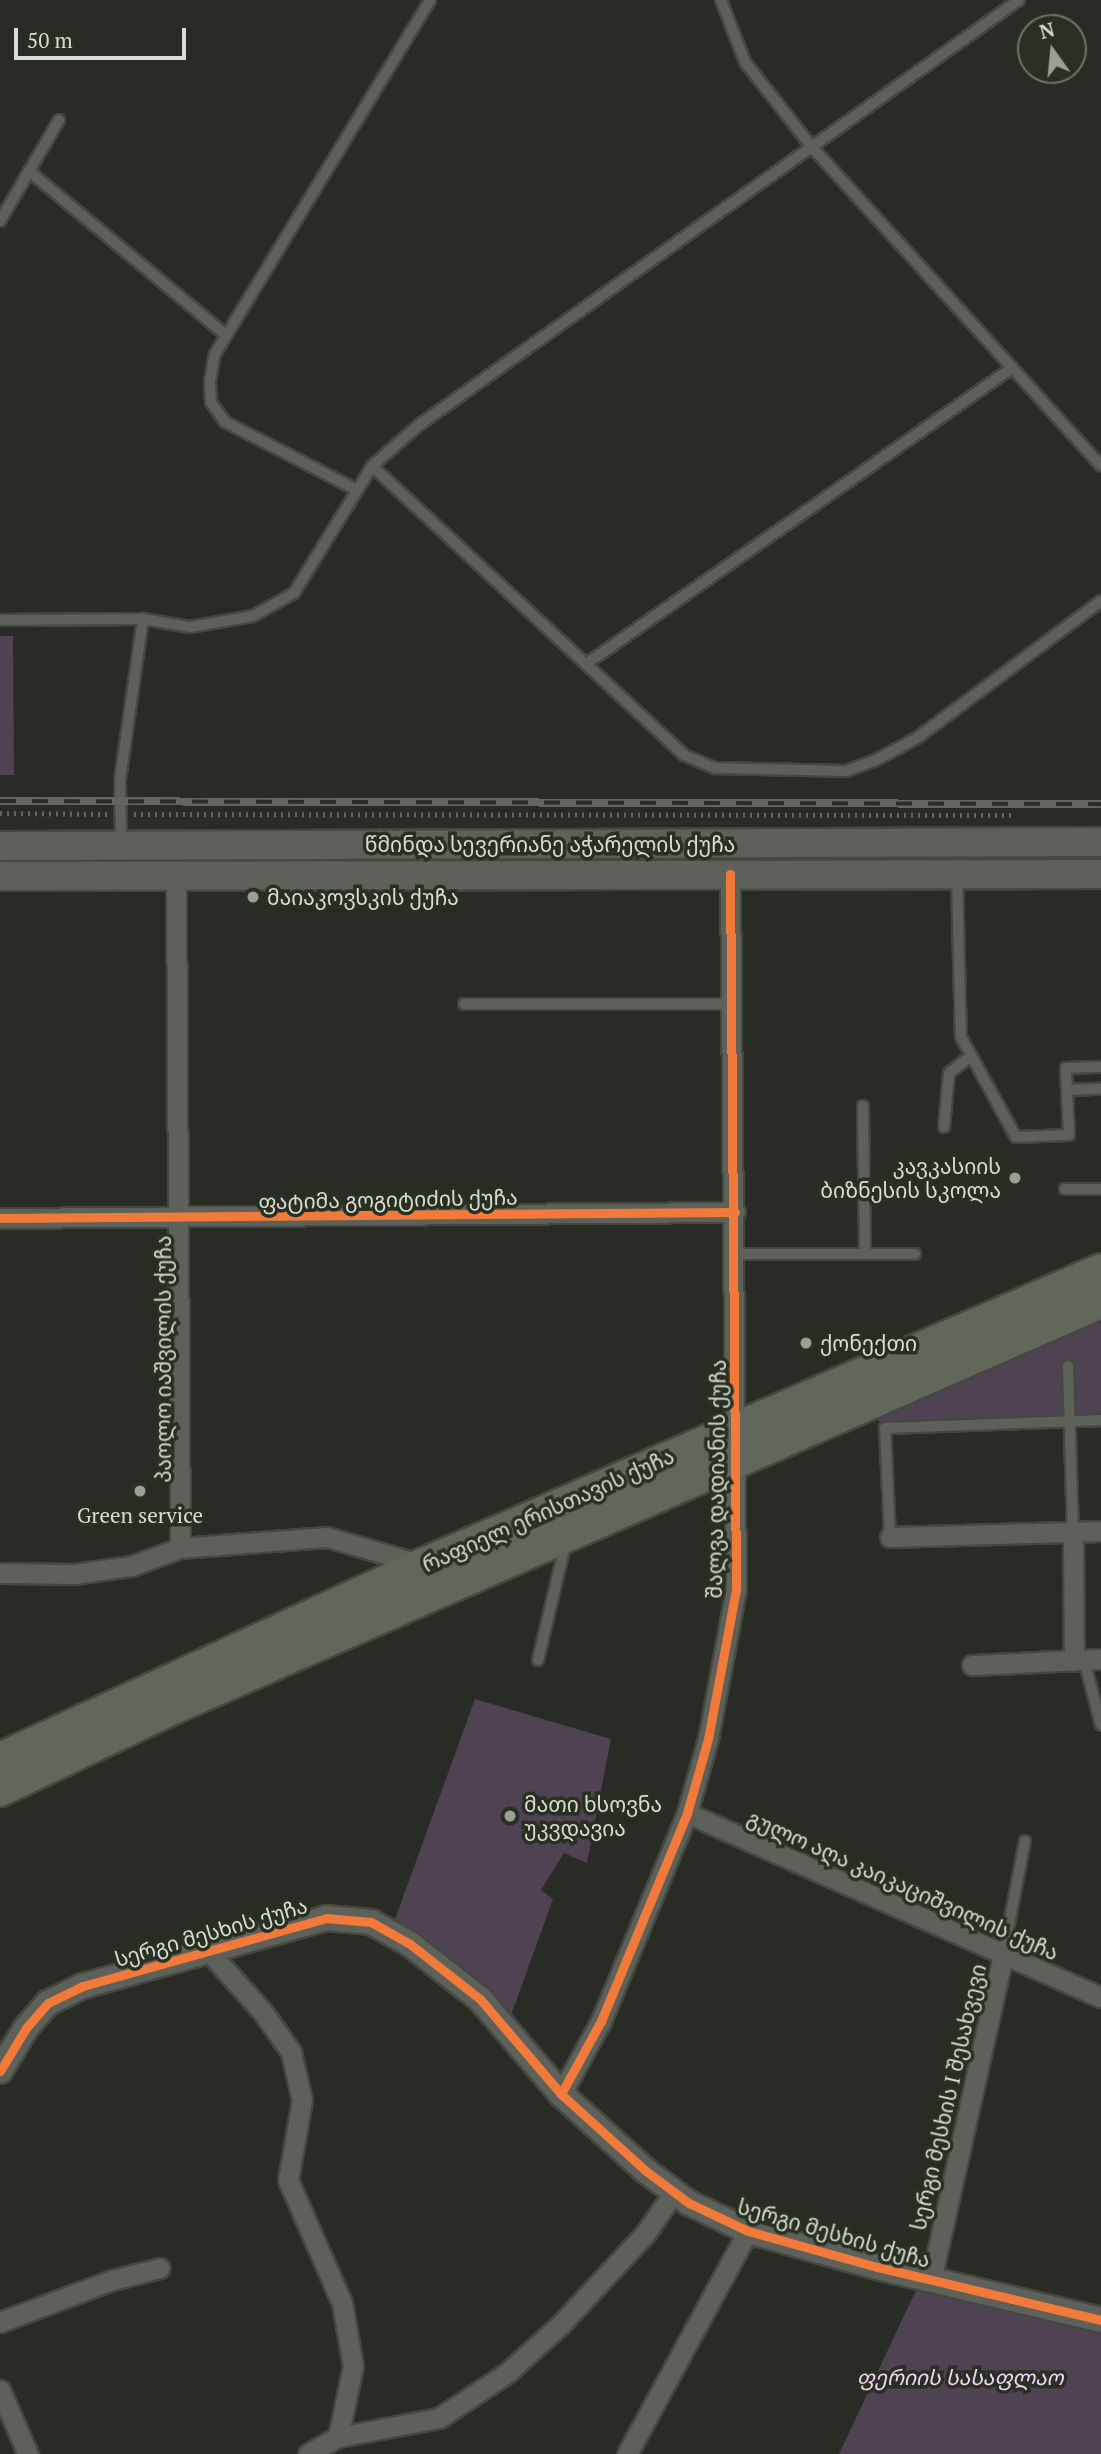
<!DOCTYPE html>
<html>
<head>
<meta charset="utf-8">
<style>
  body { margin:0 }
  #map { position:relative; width:1101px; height:2454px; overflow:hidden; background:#282c24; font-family:"PT Serif","Noto Sans Georgian",serif }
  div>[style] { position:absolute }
  .green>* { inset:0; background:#4f4252 }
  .path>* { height:4.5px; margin-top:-2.25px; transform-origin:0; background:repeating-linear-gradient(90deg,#636560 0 2px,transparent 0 7px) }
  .roads { filter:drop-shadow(2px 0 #454841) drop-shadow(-2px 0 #454841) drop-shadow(0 2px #454841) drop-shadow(0 -2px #454841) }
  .service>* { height:10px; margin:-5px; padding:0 5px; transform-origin:5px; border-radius:5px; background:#5e615a }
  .minor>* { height:19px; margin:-9.5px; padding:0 9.5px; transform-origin:9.5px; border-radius:9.5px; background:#5e615a }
  .tertiary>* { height:24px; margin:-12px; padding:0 12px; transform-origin:12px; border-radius:12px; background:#5e615a }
  .secondary>* { height:28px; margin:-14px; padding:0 14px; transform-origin:14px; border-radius:14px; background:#5e615a }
  .primary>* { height:32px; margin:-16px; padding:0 16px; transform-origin:16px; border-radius:16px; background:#616759 }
  .rail>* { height:8px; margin-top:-4px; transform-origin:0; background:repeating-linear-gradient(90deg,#292f21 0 16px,#636560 0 32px); box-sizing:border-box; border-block:2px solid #636560 }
  .cycleway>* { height:9px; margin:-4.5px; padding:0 4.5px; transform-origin:4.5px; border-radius:4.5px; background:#f17a3a }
  .dots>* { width:19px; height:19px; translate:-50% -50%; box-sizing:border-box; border:4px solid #292f21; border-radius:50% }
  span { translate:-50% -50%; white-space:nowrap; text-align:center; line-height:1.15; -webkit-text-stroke:7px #292f21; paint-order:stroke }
  .street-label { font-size:21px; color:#d9ded4 }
  .poi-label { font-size:21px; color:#d9ded4 }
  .left { translate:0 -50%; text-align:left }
  .right { translate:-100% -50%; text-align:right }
  .park-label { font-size:21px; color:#f2d4fa; font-style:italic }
  .north { position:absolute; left:1017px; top:14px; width:70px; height:70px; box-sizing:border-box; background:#292f21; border:2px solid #6f7569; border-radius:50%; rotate:345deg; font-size:19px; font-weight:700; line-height:28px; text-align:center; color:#d9ded4 }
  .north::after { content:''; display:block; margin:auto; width:24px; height:32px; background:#9ba096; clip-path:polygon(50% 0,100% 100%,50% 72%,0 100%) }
  .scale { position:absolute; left:14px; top:28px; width:172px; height:32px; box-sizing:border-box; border:4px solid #d9ded4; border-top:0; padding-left:9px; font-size:21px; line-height:24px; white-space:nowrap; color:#d9ded4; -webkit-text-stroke:5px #292f21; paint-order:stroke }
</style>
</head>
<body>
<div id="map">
  <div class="green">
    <div style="clip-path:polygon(0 636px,13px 636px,14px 775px,0 775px)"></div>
    <div style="clip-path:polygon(1101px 1302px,1101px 1420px,885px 1428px,866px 1406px)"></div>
    <div style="clip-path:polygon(475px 1699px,611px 1739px,587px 1863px,564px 1853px,541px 1890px,553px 1899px,506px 2029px,390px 1933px)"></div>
    <div style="clip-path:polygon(917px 2288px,1101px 2332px,1101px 2454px,839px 2454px)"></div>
  </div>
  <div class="path">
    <div style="left:0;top:813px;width:108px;rotate:0.5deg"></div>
    <div style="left:134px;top:814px;width:877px;rotate:0.07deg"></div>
  </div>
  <div class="roads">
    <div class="service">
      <div style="left:721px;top:0;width:66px;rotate:68.8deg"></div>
      <div style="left:745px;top:62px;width:108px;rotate:51.8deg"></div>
      <div style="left:812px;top:147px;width:430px;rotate:47.8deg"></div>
      <div style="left:29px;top:171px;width:256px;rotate:39.8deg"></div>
      <div style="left:0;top:221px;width:117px;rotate:-59.7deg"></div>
      <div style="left:372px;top:466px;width:425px;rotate:42.8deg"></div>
      <div style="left:684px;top:755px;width:34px;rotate:23deg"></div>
      <div style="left:715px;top:768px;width:131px;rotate:1.3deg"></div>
      <div style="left:846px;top:771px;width:30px;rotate:-20deg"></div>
      <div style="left:874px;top:761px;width:49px;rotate:-28.1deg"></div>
      <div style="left:917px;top:738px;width:229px;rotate:-36.7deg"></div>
      <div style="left:357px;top:490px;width:148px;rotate:-152.7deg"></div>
      <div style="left:225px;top:422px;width:24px;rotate:-125deg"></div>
      <div style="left:211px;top:402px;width:21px;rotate:-93deg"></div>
      <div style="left:210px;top:381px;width:27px;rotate:-80deg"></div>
      <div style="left:215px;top:354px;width:414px;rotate:-58.7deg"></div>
      <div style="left:0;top:620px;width:143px;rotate:-0.4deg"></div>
      <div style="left:143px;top:619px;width:48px;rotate:9.7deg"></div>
      <div style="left:190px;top:627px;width:64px;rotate:-9.9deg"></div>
      <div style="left:253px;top:616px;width:47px;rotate:-29.3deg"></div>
      <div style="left:294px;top:593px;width:149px;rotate:-58.4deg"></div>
      <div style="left:372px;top:466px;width:62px;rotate:-41.1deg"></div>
      <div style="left:419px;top:425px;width:735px;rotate:-35.31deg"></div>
      <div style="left:586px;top:664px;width:519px;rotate:-34.79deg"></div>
      <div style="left:121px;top:845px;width:65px;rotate:-90.9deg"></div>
      <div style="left:120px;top:780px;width:163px;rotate:-81.9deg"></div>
      <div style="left:957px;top:878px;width:159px;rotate:88.6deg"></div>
      <div style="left:961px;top:1037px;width:114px;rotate:61.2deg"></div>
      <div style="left:1016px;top:1137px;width:53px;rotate:-2.2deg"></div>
      <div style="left:1069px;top:1135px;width:45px;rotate:-92.5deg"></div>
      <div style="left:1067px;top:1090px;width:34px;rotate:-2deg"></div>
      <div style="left:464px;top:1004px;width:268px"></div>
      <div style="left:1067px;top:1090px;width:22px;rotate:-93deg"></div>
      <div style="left:1066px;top:1068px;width:35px;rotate:-2deg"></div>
      <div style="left:863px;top:1106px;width:148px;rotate:89.2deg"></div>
      <div style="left:944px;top:1127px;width:54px;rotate:-84.7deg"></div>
      <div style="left:949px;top:1073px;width:28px;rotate:-38deg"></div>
      <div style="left:1065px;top:1189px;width:36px"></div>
      <div style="left:735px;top:1254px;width:180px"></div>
      <div style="left:1068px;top:1366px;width:166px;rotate:88.3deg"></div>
      <div style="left:890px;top:1537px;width:109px;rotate:-92.6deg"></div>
      <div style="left:885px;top:1428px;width:216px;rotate:-2.1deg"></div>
      <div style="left:538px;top:1660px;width:121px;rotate:-76.7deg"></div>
      <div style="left:1084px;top:1660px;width:67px;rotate:75.3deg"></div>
      <div style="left:1003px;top:1955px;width:116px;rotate:-79.1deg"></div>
    </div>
    <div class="minor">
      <div style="left:176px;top:876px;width:672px;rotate:89.66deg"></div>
      <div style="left:0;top:1218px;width:735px;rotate:-0.47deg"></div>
      <div style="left:1073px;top:1532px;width:129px;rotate:89.6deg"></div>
      <div style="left:890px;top:1537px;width:211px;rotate:-1.6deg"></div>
      <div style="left:0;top:1573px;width:74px;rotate:0.8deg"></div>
      <div style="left:74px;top:1574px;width:58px;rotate:-8deg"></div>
      <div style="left:131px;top:1566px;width:52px;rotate:-20.2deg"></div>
      <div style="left:180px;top:1548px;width:147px;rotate:-4.3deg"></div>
      <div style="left:327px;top:1537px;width:99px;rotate:16.4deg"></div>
      <div style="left:972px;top:1665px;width:129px;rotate:-2.7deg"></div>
      <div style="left:687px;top:1813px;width:453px;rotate:24deg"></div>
      <div style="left:211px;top:1954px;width:76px;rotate:48.2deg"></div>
      <div style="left:262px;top:2011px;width:50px;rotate:54.7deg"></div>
      <div style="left:291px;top:2052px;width:49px;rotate:77.1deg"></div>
      <div style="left:302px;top:2100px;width:81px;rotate:99.9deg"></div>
      <div style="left:288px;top:2180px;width:134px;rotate:66.3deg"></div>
      <div style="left:342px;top:2303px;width:64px;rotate:80.1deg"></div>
      <div style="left:353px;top:2366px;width:73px;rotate:101.9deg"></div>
      <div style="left:561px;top:2094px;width:83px;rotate:-61.3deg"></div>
      <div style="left:601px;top:2021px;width:225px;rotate:-67.5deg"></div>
      <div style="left:687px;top:1813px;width:77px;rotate:-74.2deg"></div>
      <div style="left:708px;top:1739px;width:153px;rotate:-79.4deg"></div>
      <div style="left:736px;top:1589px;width:715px;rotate:-90.48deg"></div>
      <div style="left:931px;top:2280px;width:332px;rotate:-77.5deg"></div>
      <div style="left:0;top:2322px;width:120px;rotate:-20.6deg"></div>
      <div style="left:112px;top:2280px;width:49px;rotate:-14deg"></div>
      <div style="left:0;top:2390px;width:70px;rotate:66.4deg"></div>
      <div style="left:308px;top:2454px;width:34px;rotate:-30deg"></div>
      <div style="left:338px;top:2437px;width:103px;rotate:-10.7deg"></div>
      <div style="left:439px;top:2418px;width:82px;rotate:-33.5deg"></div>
      <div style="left:507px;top:2373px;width:73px;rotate:-42.2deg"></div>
      <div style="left:561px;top:2324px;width:123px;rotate:-47deg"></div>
      <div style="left:645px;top:2234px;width:51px;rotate:-55.4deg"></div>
      <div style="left:627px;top:2454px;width:254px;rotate:-61.5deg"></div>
    </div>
    <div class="tertiary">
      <div style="left:0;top:2071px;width:50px;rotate:-58.8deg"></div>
      <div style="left:26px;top:2028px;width:33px;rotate:-49deg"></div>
      <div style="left:48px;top:2003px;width:39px;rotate:-26deg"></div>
      <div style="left:83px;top:1986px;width:252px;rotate:-15.6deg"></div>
      <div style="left:326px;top:1918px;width:45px;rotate:5.1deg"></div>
      <div style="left:371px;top:1922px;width:45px;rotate:29.4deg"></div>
      <div style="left:410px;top:1944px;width:89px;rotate:38.2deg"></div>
      <div style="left:480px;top:1999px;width:125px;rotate:49.5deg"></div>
      <div style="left:561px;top:2094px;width:115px;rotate:42.2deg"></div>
      <div style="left:646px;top:2171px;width:54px;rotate:36.7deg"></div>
      <div style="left:689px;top:2203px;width:65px;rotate:25.4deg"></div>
      <div style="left:748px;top:2231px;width:134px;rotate:15.6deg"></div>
      <div style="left:877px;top:2267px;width:230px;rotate:13.3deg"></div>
    </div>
    <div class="secondary">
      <div style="left:0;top:846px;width:1101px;rotate:-0.21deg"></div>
      <div style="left:0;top:876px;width:1101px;rotate:-0.1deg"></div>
    </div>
    <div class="primary">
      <div style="left:0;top:1759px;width:464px;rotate:-24.7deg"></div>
      <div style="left:422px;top:1565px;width:740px;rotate:-23.48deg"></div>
      <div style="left:0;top:1790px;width:194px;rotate:-25.4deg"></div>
      <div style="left:175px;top:1707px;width:1011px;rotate:-23.62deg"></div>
    </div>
  </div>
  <div class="rail">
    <div style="left:0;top:801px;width:1101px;rotate:0.16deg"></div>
  </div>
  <div class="cycleway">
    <div style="left:0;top:1218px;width:735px;rotate:-0.47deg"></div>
    <div style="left:0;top:2071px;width:50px;rotate:-58.8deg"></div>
    <div style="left:26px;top:2028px;width:33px;rotate:-49deg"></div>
    <div style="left:48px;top:2003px;width:39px;rotate:-26deg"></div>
    <div style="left:83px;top:1986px;width:252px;rotate:-15.6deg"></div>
    <div style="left:326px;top:1918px;width:45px;rotate:5.1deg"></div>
    <div style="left:371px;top:1922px;width:45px;rotate:29.4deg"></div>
    <div style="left:410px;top:1944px;width:89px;rotate:38.2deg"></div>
    <div style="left:480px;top:1999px;width:125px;rotate:49.5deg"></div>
    <div style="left:561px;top:2094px;width:115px;rotate:42.2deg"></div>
    <div style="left:646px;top:2171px;width:54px;rotate:36.7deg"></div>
    <div style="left:689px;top:2203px;width:65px;rotate:25.4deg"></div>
    <div style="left:748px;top:2231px;width:134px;rotate:15.6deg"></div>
    <div style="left:877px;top:2267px;width:230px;rotate:13.3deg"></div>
    <div style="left:561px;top:2094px;width:83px;rotate:-61.3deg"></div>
    <div style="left:601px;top:2021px;width:225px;rotate:-67.5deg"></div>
    <div style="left:687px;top:1813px;width:77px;rotate:-74.2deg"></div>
    <div style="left:708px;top:1739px;width:153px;rotate:-79.4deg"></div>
    <div style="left:736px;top:1589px;width:715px;rotate:-90.48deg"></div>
  </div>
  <div class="dots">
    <div style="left:253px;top:897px;background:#9ba096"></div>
    <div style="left:1015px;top:1178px;background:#9ba096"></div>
    <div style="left:806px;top:1343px;background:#9ba096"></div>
    <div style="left:140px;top:1491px;background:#9ba096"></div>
    <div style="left:510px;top:1816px;background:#9ba096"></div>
  </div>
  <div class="street-label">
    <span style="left:550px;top:844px">წმინდა სევერიანე აჭარელის ქუჩა</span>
    <span style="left:388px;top:1199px;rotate:-1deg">ფატიმა გოგიტიძის ქუჩა</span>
    <span style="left:163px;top:1359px;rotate:-90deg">პაოლო იაშვილის ქუჩა</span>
    <span style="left:716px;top:1479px;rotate:-89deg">შალვა დადიანის ქუჩა</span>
    <span style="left:548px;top:1510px;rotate:-24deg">რაფიელ ერისთავის ქუჩა</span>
    <span style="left:903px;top:1885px;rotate:24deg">გულო აღა კაიკაციშვილის ქუჩა</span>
    <span style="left:211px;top:1932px;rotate:-16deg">სერგი მესხის ქუჩა</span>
    <span style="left:948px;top:2097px;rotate:-77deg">სერგი მესხის I შესახვევი</span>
    <span style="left:834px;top:2233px;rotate:16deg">სერგი მესხის ქუჩა</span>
  </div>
  <div class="poi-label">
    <span class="left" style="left:267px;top:897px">მაიაკოვსკის ქუჩა</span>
    <span class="right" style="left:1001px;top:1178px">კავკასიის<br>ბიზნესის სკოლა</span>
    <span class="left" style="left:820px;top:1343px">ქონექთი</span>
    <span style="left:140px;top:1515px">Green service</span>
    <span class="left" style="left:524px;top:1816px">მათი ხსოვნა<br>უკვდავია</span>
  </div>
  <div class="park-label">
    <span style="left:960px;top:2377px">ფერიის სასაფლაო</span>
  </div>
  <div class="north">N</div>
  <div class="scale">50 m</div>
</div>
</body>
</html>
